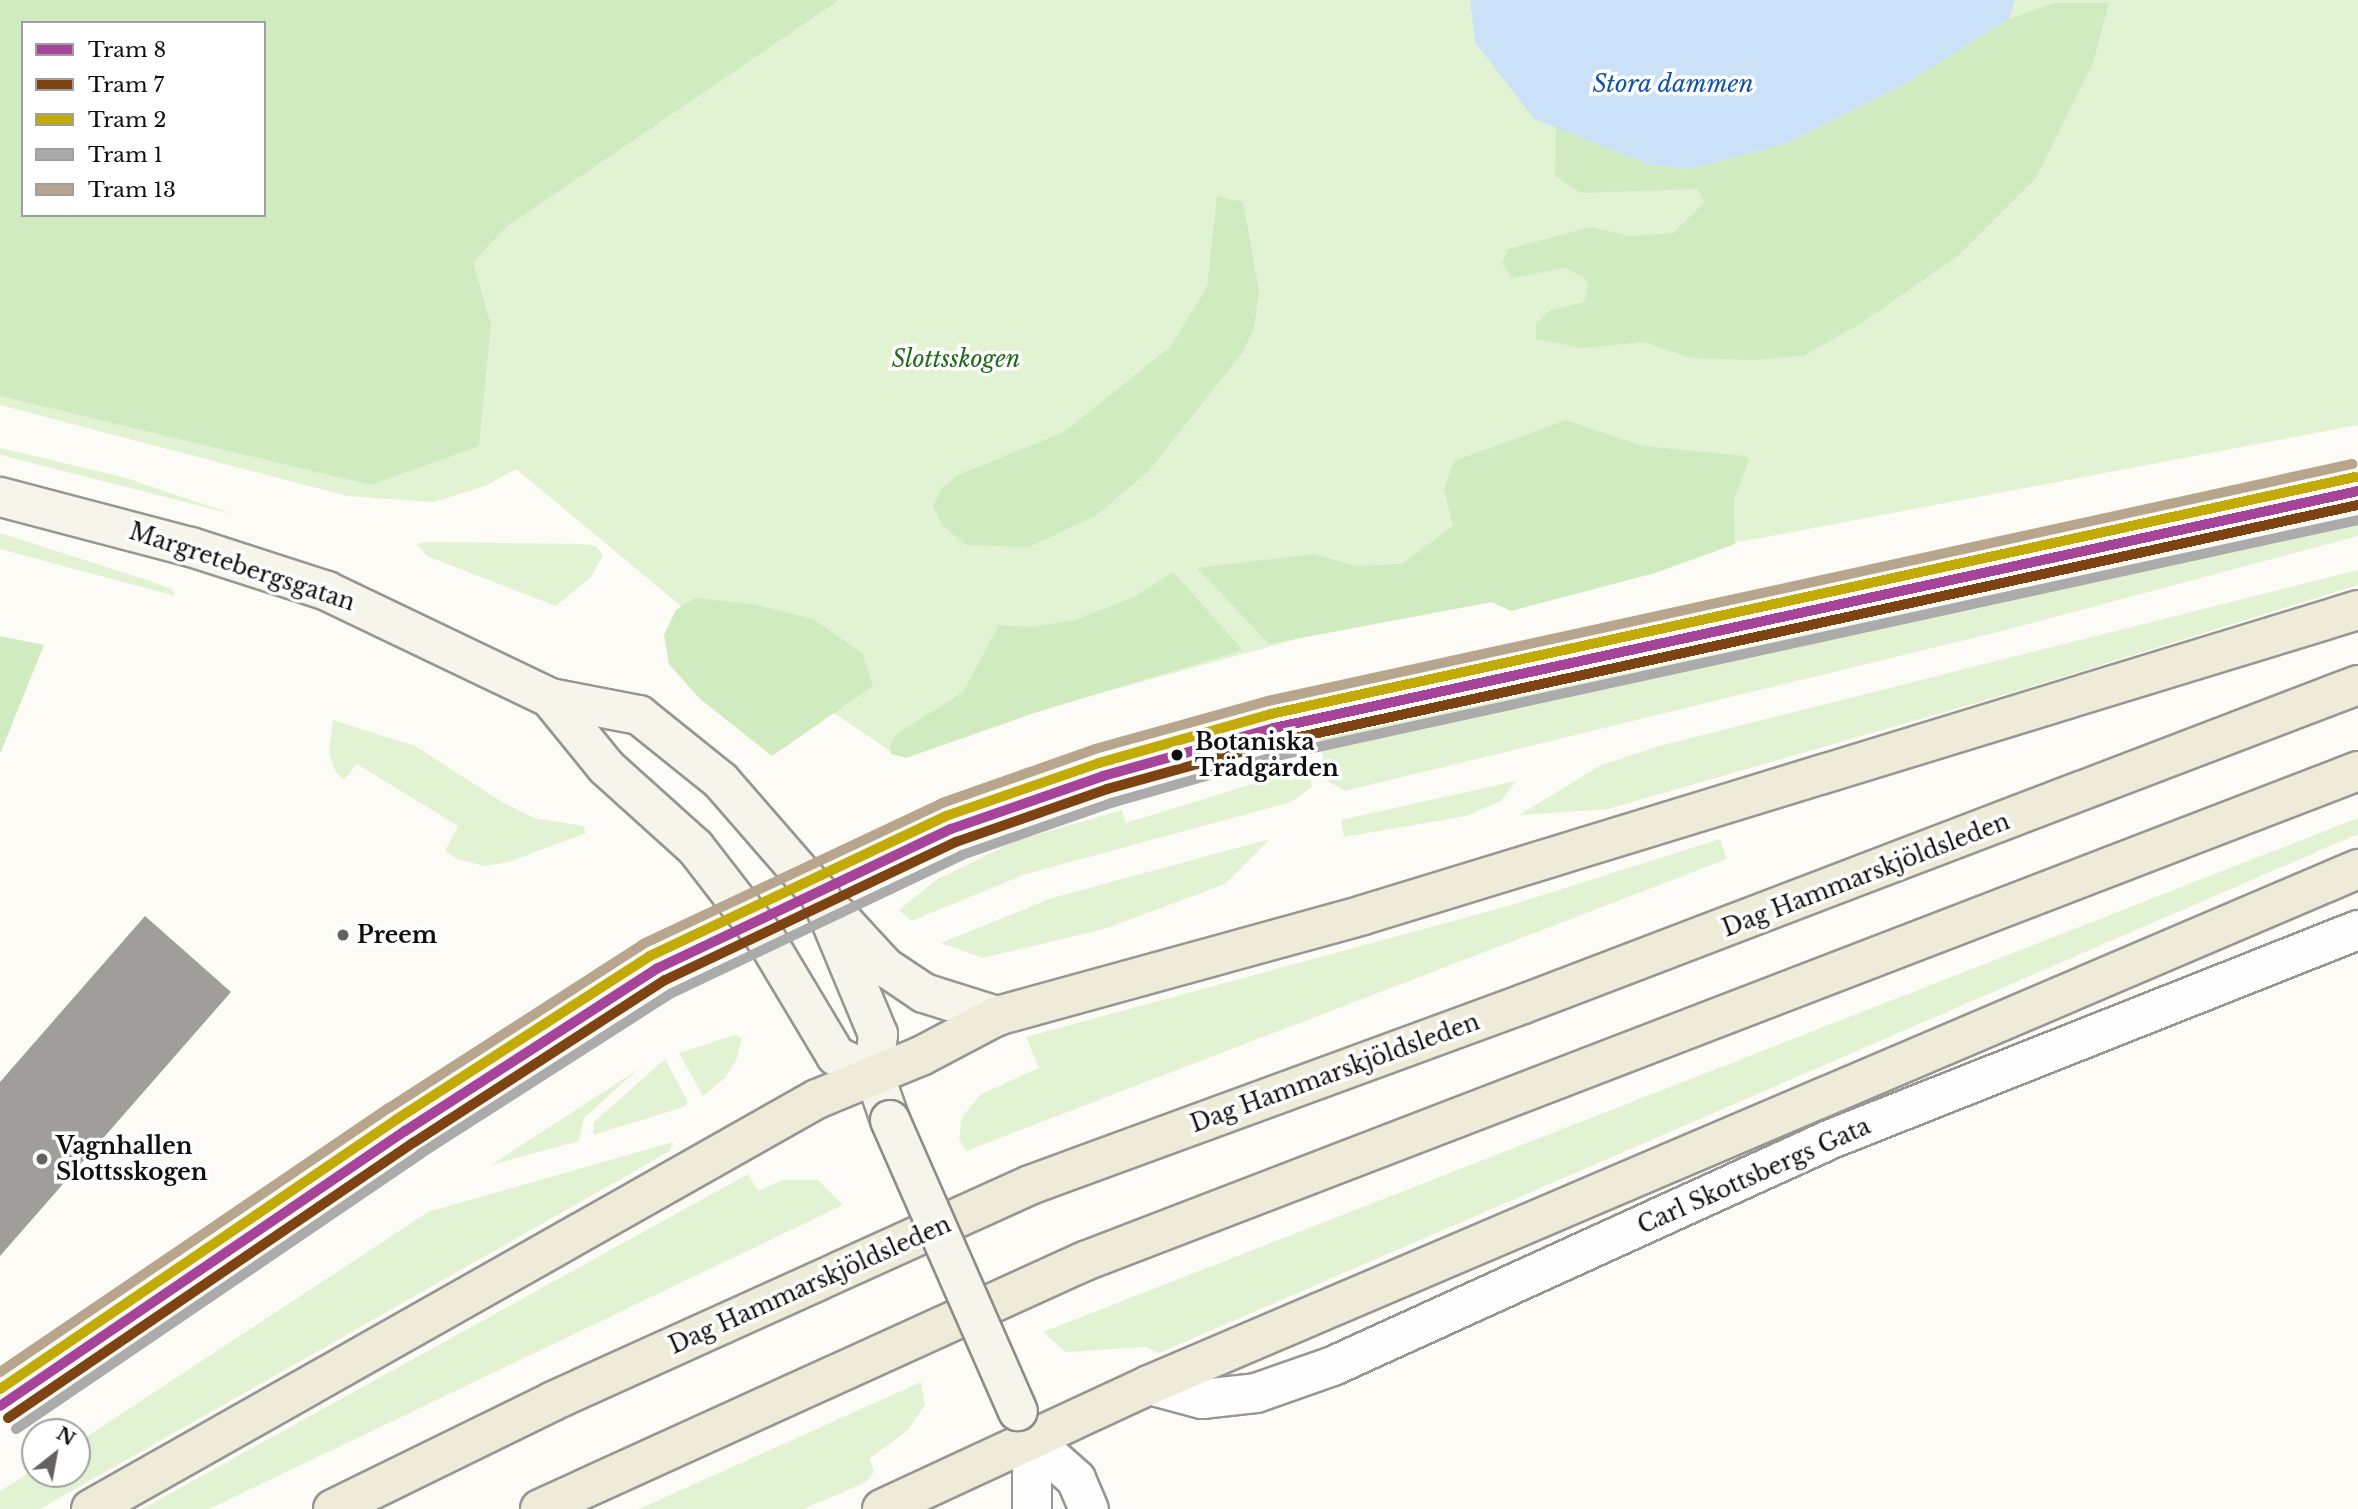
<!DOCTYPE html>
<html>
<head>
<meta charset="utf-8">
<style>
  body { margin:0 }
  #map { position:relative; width:2358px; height:1509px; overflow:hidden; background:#fcfbf5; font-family:"Libre Baskerville",serif }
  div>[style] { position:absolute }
  .green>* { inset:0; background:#e2f3d4 }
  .forest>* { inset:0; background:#d1ebc1 }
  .water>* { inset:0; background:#cae1f8 }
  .building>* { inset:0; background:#a09e9a }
  .roads { filter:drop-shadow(2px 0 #969693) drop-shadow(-2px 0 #969693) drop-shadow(0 2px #969693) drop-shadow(0 -2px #969693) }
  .street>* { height:38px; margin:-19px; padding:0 19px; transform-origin:19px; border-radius:19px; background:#fffefe }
  .secondary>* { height:38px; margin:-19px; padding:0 19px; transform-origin:19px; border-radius:19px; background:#f5f5eb }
  .primary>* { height:38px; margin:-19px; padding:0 19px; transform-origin:19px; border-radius:19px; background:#eeebd9 }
  .bridges { filter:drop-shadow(2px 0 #8d8c8a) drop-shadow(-2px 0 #8d8c8a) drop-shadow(0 2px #8d8c8a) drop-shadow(0 -2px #8d8c8a) }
  .secondary-bridge>* { height:38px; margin:-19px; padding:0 19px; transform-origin:19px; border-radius:19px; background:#f5f5eb }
  .tram-1>* { height:10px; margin:-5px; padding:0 5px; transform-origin:5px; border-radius:5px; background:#a54499 }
  .tram-2>* { height:10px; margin:-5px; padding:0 5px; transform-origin:5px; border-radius:5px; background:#7d4313 }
  .tram-3>* { height:10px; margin:-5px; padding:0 5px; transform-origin:5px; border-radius:5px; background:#c2aa07 }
  .tram-4>* { height:10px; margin:-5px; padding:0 5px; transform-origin:5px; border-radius:5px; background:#ababab }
  .tram-5>* { height:10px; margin:-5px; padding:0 5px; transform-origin:5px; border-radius:5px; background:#b7a68d }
  .dots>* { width:19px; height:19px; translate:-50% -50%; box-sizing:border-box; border:4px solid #fff; border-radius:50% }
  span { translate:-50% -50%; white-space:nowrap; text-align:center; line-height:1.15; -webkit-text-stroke:7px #fff; paint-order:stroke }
  .park-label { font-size:23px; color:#216c1b; font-style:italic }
  .street-label { font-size:23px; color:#101010 }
  .stop-label { font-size:23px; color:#101010; font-weight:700 }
  .left { translate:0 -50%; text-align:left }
  .poi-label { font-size:23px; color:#101010; font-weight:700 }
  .water-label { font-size:24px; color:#1051aa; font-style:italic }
  .legend { position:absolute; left:21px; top:21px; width:245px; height:196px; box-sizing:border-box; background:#fff; border:2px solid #9f9f9f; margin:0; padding:9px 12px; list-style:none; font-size:21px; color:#101010 }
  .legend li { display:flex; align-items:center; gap:14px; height:35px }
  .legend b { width:35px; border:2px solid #9f9f9f }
  .north { position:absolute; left:21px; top:1418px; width:70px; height:70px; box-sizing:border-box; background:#fff; border:2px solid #9f9f9f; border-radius:50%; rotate:31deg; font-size:19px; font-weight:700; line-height:28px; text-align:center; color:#101010 }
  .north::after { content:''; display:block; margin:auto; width:24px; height:32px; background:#636260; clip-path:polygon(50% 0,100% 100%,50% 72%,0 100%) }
</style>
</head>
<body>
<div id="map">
  <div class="green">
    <div style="clip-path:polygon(evenodd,0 0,2358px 0,2358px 425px,1755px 539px,1537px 573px,890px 751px,699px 621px,516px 469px,485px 486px,434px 502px,347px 496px,0 405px,0 0,23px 23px,264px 23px,264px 215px,23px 215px,23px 23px)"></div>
    <div style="clip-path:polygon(0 448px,123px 477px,236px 515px,0 455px)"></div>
    <div style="clip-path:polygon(2358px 516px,2358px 536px,2002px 631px,1345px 791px,1329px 782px,1325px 771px,1320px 739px)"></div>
    <div style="clip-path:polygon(0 533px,150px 581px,172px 589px,175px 596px,0 549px)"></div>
    <div style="clip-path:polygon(425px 542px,581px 544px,596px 546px,603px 555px,591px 577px,556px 606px,427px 556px,417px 544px)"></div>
    <div style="clip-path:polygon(2358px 570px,2358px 585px,2021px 690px,1608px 809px,1519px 815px,1601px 765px,1659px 746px)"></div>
    <div style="clip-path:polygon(333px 720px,415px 746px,502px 802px,534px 818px,583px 826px,586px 833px,509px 862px,485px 866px,457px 859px,445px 851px,458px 826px,357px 764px,344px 780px,335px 771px,329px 752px)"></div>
    <div style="clip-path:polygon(1308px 767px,1312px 787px,1291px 802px,1026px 874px,911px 921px,899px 910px,936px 880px,1015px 841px,1122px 810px,1126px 823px)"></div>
    <div style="clip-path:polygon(1516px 781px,1501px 801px,1466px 816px,1344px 837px,1341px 820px)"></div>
    <div style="clip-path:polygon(2358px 818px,2358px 834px,1159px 1353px,1146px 1347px,1066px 1352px,1043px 1332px)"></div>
    <div style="clip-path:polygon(1270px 839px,1225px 884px,1104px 929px,983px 958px,941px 943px,1052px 898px)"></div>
    <div style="clip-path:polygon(1720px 839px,1727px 859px,966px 1151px,959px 1139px,962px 1117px,981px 1094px,1039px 1068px,1026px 1037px,1508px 906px)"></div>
    <div style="clip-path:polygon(735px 1035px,742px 1038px,737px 1059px,725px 1078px,703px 1096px,679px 1053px)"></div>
    <div style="clip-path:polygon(665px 1059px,688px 1102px,684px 1107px,593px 1135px,594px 1122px)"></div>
    <div style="clip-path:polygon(637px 1070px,584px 1118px,579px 1141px,491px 1165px)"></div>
    <div style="clip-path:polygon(673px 1142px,670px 1151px,40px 1509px,0 1509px,0 1491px,35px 1469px,35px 1474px,77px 1474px,77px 1443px,428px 1212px)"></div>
    <div style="clip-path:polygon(748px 1174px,758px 1191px,783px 1180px,818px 1180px,843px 1205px,209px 1509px,142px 1509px)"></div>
    <div style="clip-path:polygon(921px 1382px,925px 1405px,907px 1431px,869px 1459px,874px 1472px,866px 1482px,804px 1509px,639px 1509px)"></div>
  </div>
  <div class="forest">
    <div style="clip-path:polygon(evenodd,0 0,839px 0,506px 227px,473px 262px,491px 325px,479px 446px,371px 485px,0 396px,0 0,23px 23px,264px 23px,264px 215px,23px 215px,23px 23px)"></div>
    <div style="clip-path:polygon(2053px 3px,2109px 3px,2093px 63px,2036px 178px,1959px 255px,1860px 324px,1803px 356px,1752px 360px,1691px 358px,1644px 342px,1582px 348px,1536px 339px,1536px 323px,1549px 311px,1584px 302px,1588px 285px,1584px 277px,1565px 268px,1512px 278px,1502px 263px,1508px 249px,1590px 227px,1630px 236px,1673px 233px,1705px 202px,1697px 189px,1581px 193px,1555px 176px,1556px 127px,1650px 165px,1691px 169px,1788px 143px,1904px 85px,2009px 19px)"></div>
    <div style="clip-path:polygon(1217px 196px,1243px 202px,1259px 290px,1254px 329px,1243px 352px,1148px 472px,1095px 516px,1029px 547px,966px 545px,942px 525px,933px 506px,942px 488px,958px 475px,1064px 432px,1170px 347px,1207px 287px)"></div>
    <div style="clip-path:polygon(1566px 420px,1643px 446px,1745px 456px,1749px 460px,1734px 500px,1735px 544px,1655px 573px,1511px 611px,1492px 602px,1269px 644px,1197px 568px,1314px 554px,1355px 566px,1402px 564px,1453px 526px,1444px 489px,1454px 461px)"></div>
    <div style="clip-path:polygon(1173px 572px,1243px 650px,1034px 713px,906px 758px,891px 754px,890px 745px,897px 734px,963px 692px,999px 625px,1030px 627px,1075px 620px,1134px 597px)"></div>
    <div style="clip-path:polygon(695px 598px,753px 604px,813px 619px,862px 653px,873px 686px,772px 756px,699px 698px,669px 664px,664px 635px,676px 610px)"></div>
    <div style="clip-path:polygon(0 636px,44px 645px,0 754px)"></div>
  </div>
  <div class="water">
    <div style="clip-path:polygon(1470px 0,2015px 0,2009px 19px,1904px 85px,1788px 143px,1691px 169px,1650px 165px,1534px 119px,1475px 42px)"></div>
  </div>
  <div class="building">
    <div style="clip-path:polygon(145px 916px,231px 992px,0 1256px,0 1082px)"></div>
  </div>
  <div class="roads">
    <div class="street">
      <div style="left:1149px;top:1385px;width:55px;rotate:14.8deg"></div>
      <div style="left:1202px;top:1399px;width:54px;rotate:-6.3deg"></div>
      <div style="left:1256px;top:1393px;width:82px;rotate:-19.3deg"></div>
      <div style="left:1333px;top:1366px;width:547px;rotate:-24.5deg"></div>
      <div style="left:1831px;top:1139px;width:567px;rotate:-21.63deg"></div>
      <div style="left:1032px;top:1440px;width:59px;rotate:41.6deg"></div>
      <div style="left:1076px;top:1479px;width:33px;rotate:67deg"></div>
      <div style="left:1032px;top:1509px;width:69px;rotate:-90deg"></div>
    </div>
    <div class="secondary">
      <div style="left:0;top:497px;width:197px;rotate:14.7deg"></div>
      <div style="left:191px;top:547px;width:143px;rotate:17.9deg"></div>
      <div style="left:327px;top:591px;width:247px;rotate:25.6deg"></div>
      <div style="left:550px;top:698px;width:91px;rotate:10.8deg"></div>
      <div style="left:639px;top:715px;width:105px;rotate:38.8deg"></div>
      <div style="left:721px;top:781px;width:151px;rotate:49deg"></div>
      <div style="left:820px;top:895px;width:151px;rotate:67.4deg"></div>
      <div style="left:878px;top:1034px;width:40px;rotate:95.7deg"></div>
      <div style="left:874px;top:1074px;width:49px;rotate:70.8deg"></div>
      <div style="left:550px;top:698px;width:89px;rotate:50.9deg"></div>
      <div style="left:606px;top:767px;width:120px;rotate:42deg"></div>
      <div style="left:695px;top:847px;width:116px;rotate:52.3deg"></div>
      <div style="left:766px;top:939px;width:136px;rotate:59.1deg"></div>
      <div style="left:836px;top:1056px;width:42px;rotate:25.3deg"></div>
      <div style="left:837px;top:915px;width:71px;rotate:47.3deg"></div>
      <div style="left:885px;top:967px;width:47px;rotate:33.7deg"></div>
      <div style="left:924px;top:993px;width:77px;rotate:17.5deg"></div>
    </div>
    <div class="primary">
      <div style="left:91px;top:1509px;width:834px;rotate:-29.46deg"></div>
      <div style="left:817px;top:1099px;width:113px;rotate:-22.5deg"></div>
      <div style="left:921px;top:1056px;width:86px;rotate:-27.8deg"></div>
      <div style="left:997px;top:1016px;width:380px;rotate:-15.4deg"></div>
      <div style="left:1363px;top:915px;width:1041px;rotate:-17.04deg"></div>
      <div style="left:333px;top:1509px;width:245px;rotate:-26.1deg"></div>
      <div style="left:553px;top:1401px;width:524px;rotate:-24.36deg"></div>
      <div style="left:1030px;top:1185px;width:525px;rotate:-20.16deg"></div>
      <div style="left:1523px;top:1004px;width:894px;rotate:-20.91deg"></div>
      <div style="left:540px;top:1509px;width:599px;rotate:-24.47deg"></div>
      <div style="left:1085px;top:1261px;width:1364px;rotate:-21.05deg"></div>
      <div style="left:882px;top:1509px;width:294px;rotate:-24.9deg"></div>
      <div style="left:1149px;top:1385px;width:1315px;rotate:-23.11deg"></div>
    </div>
  </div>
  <div class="bridges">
    <div class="secondary-bridge">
      <div style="left:890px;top:1120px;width:318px;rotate:66.3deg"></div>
    </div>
  </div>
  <div class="tram-1">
    <div style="left:0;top:1406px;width:490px;rotate:-34.2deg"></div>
    <div style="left:405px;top:1131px;width:301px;rotate:-32.8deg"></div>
    <div style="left:658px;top:968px;width:324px;rotate:-25.4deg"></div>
    <div style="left:951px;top:829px;width:161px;rotate:-19.2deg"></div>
    <div style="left:1103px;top:776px;width:178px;rotate:-15.7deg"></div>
    <div style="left:1274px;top:728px;width:1110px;rotate:-12.33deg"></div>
  </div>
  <div class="tram-2">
    <div style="left:8px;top:1418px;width:490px;rotate:-34.2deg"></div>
    <div style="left:413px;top:1143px;width:300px;rotate:-32.9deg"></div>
    <div style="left:665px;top:980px;width:322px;rotate:-25.4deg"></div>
    <div style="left:956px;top:842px;width:160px;rotate:-19.3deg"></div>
    <div style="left:1107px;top:789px;width:176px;rotate:-15.5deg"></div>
    <div style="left:1277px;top:742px;width:1107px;rotate:-12.37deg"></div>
  </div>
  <div class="tram-3">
    <div style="left:0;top:1389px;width:480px;rotate:-34.2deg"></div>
    <div style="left:397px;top:1119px;width:301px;rotate:-32.8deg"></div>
    <div style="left:650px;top:956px;width:327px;rotate:-25.3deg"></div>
    <div style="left:946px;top:816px;width:162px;rotate:-19.1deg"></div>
    <div style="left:1099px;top:763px;width:179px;rotate:-15.9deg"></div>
    <div style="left:1271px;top:714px;width:1110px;rotate:-12.33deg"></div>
  </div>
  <div class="tram-4">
    <div style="left:16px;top:1429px;width:489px;rotate:-34.2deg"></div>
    <div style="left:420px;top:1154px;width:299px;rotate:-32.6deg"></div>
    <div style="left:672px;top:993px;width:321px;rotate:-25.4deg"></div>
    <div style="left:962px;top:855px;width:158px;rotate:-19.2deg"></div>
    <div style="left:1111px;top:803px;width:177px;rotate:-15.8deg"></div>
    <div style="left:1281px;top:755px;width:1102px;rotate:-12.31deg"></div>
  </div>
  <div class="tram-5">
    <div style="left:0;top:1372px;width:470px;rotate:-34.2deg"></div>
    <div style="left:389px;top:1108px;width:302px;rotate:-32.8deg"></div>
    <div style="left:643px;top:944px;width:331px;rotate:-25.2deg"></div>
    <div style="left:942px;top:803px;width:162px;rotate:-19.4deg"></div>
    <div style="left:1095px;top:749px;width:180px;rotate:-15.5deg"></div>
    <div style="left:1268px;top:701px;width:1110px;rotate:-12.33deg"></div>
  </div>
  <div class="dots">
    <div style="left:1177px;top:755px;background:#101010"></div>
    <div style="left:343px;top:935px;background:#636260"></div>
    <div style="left:42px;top:1159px;background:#636260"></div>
  </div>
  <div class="park-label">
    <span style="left:956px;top:359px">Slottsskogen</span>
  </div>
  <div class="street-label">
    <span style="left:242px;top:567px;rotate:18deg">Margretebergsgatan</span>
    <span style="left:1866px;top:875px;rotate:-21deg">Dag Hammarskjöldsleden</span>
    <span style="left:1335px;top:1073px;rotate:-20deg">Dag Hammarskjöldsleden</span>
    <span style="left:1754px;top:1176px;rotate:-24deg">Carl Skottsbergs Gata</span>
    <span style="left:810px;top:1285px;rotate:-24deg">Dag Hammarskjöldsleden</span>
  </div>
  <div class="stop-label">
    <span class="left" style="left:1195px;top:755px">Botaniska<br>Trädgården</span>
  </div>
  <div class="poi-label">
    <span class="left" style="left:357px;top:935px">Preem</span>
    <span class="left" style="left:56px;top:1159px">Vagnhallen<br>Slottsskogen</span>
  </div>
  <div class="water-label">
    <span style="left:1673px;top:84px">Stora dammen</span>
  </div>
  <ul class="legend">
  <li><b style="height:9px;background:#a54499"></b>Tram 8</li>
  <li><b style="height:9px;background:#7d4313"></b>Tram 7</li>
  <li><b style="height:9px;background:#c2aa07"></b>Tram 2</li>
  <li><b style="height:9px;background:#ababab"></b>Tram 1</li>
  <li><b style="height:9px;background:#b7a68d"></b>Tram 13</li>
  </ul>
  <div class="north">N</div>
</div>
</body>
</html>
